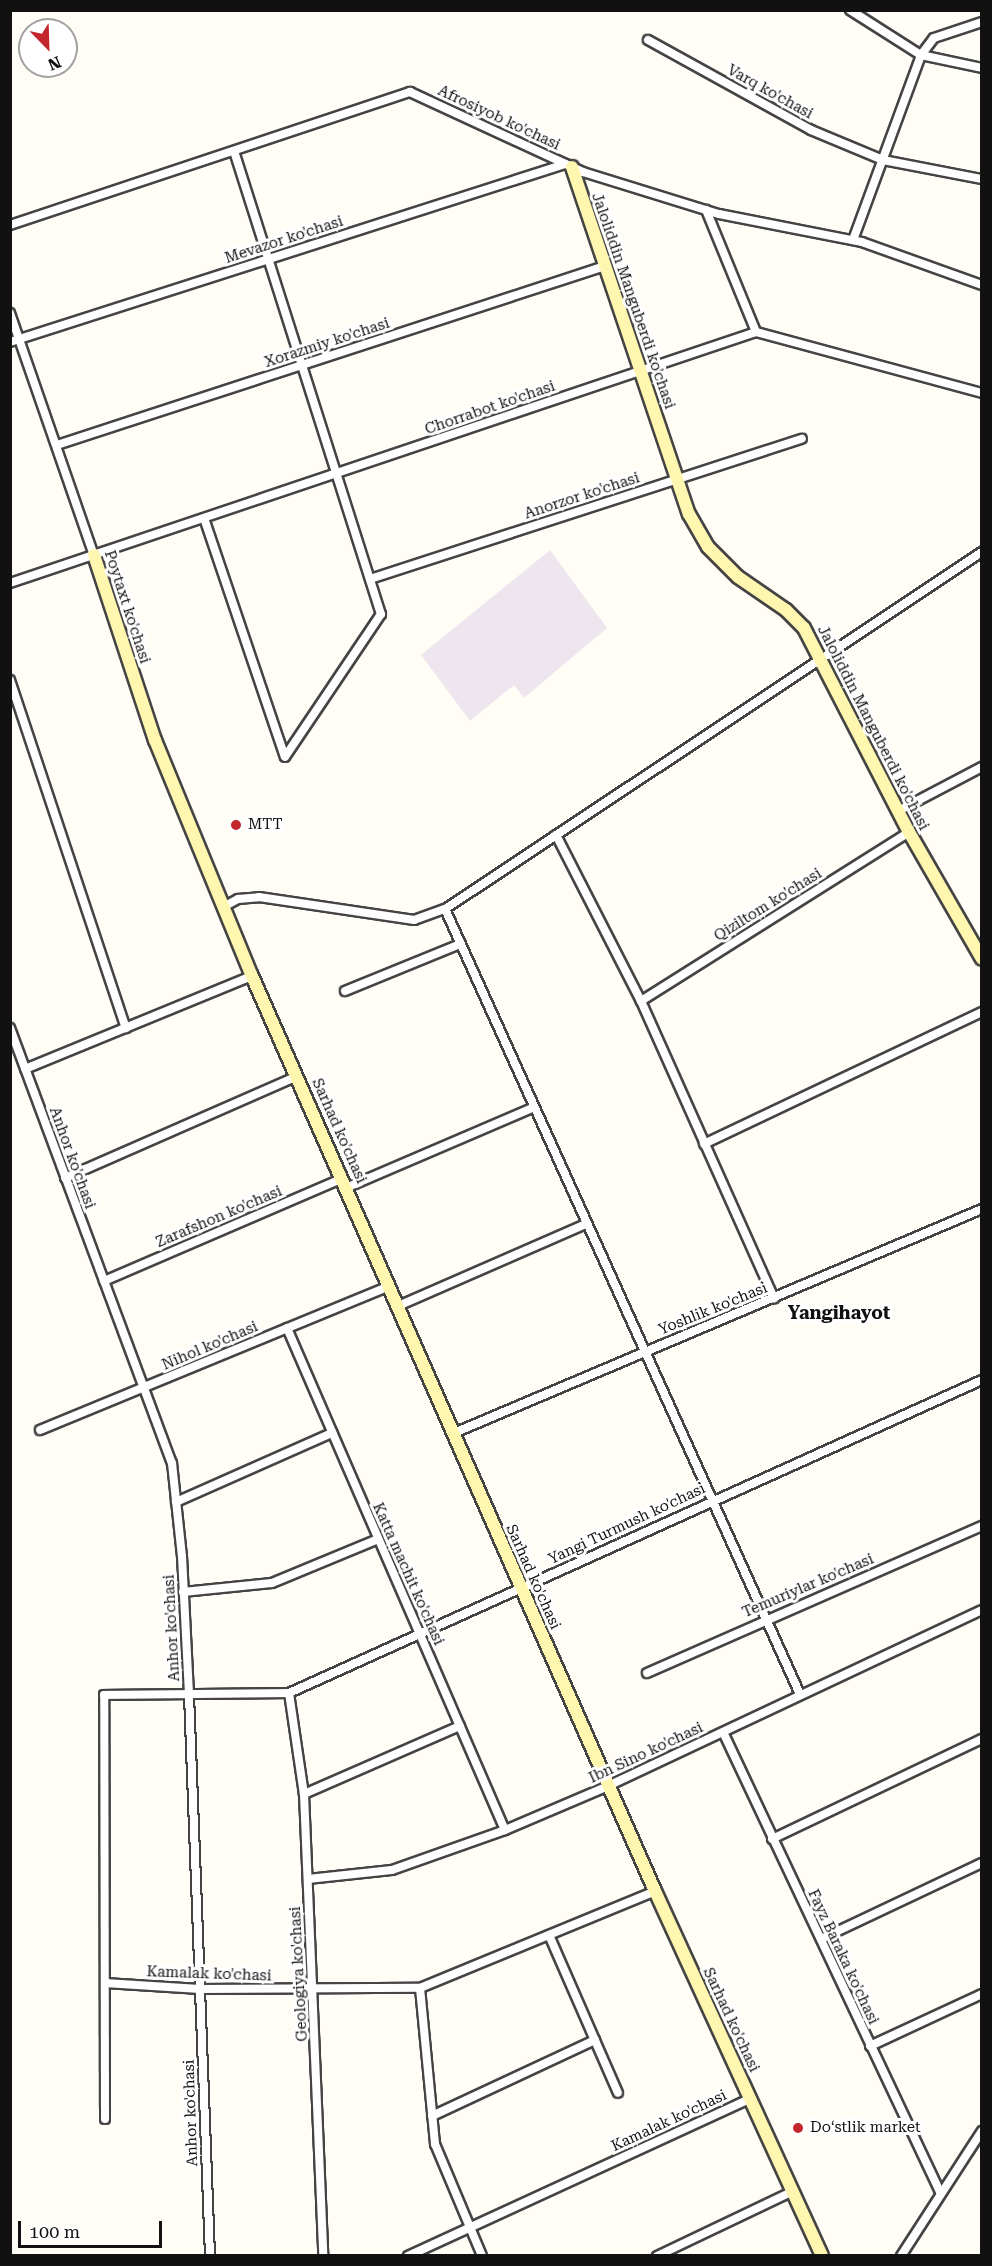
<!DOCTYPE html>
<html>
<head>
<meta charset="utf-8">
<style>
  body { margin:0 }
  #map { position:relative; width:992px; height:2266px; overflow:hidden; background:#fffdf5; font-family:"Roboto Serif",serif }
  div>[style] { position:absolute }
  .industrial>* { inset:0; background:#eee6ef }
  .roads { filter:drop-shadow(2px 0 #444) drop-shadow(-2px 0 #444) drop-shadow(0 2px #444) drop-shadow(0 -2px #444) }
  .street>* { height:8px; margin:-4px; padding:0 4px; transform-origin:4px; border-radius:4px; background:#fff }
  .secondary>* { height:12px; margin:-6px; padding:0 6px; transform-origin:6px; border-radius:6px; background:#fff6b0 }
  .dots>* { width:16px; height:16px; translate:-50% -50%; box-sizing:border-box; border:3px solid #fff; border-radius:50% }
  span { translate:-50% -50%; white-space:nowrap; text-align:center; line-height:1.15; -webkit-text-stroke:6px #fff; paint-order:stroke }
  .street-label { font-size:15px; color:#111 }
  .poi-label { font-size:15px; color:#111 }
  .left { translate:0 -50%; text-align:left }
  .quarter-label { font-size:18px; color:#111; font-weight:700 }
  .frame { position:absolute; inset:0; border:12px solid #111; pointer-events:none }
  .north { position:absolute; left:18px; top:18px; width:60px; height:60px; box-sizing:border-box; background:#fff; border:2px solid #a0a0a0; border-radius:50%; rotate:157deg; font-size:16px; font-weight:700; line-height:24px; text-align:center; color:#111 }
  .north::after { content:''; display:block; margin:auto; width:21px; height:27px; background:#c4262e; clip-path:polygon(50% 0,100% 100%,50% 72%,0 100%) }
  .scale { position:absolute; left:18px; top:2221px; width:144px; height:27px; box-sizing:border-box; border:3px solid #111; border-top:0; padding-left:8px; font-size:18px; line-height:21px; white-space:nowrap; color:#111; -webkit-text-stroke:4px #fff; paint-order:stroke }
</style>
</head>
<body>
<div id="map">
  <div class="industrial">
    <div style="clip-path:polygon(550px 550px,607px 628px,524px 698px,514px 685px,470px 721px,421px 655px)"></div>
  </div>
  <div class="roads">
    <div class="street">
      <div style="left:850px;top:10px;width:84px;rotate:32.4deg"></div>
      <div style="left:921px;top:55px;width:62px;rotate:12deg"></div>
      <div style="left:648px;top:40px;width:186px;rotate:28.9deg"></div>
      <div style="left:811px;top:130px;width:78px;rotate:22.6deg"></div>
      <div style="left:883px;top:160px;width:101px;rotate:10.9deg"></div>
      <div style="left:234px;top:151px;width:486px;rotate:72.4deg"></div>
      <div style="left:381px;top:614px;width:172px;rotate:123.9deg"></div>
      <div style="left:706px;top:210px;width:132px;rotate:67.7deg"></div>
      <div style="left:10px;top:225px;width:422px;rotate:-18.4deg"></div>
      <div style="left:410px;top:92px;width:191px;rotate:24.8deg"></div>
      <div style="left:583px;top:172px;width:142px;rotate:17.2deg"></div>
      <div style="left:719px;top:214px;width:146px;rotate:11.1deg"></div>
      <div style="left:862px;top:242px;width:127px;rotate:19.7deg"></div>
      <div style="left:853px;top:240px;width:197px;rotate:-69.8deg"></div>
      <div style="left:921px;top:55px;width:21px;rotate:-53deg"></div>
      <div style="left:934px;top:38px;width:51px;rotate:-18.4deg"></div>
      <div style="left:10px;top:313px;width:256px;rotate:70.9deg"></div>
      <div style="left:10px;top:342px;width:583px;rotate:-17.78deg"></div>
      <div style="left:57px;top:445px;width:576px;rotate:-18.09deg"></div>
      <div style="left:204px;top:518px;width:252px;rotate:71.3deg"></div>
      <div style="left:370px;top:579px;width:454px;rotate:-18deg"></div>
      <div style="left:10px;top:583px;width:787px;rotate:-18.6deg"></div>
      <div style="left:756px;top:332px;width:234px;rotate:15.1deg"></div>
      <div style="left:10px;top:680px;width:367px;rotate:71.6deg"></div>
      <div style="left:900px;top:810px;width:93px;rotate:-27.7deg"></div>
      <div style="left:556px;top:835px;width:186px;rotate:62.9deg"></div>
      <div style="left:641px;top:1001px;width:326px;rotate:65.9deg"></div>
      <div style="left:223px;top:907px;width:17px;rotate:-28deg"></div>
      <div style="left:238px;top:899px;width:21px;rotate:-5deg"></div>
      <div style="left:259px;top:897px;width:157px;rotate:8.4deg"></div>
      <div style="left:414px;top:920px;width:33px;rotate:-20deg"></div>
      <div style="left:445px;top:909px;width:645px;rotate:-33.62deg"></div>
      <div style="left:445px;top:909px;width:862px;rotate:65.67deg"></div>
      <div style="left:345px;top:991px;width:124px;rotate:-22.2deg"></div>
      <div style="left:641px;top:1001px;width:317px;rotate:-32.2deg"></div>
      <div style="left:10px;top:1028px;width:464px;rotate:69.6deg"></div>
      <div style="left:172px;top:1463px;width:94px;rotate:83.9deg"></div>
      <div style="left:182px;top:1556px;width:138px;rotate:87.1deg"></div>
      <div style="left:189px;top:1694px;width:562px;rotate:87.86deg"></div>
      <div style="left:25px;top:1069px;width:245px;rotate:-22.3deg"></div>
      <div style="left:704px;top:1144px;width:308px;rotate:-25.4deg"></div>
      <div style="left:65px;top:1178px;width:253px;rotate:-23.7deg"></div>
      <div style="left:348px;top:1187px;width:200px;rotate:-23.2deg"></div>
      <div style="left:104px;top:1281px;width:260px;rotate:-23.3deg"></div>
      <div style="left:398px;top:1306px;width:205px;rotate:-23.6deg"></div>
      <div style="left:287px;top:1328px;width:547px;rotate:66.53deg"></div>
      <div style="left:40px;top:1430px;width:378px;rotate:-22.4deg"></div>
      <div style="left:454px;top:1433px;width:574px;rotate:-22.99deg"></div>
      <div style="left:176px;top:1502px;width:171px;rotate:-23.9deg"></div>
      <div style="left:183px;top:1592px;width:89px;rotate:-5.8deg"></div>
      <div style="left:272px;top:1583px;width:115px;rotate:-22.5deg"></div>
      <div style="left:647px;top:1673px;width:366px;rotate:-23.7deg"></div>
      <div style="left:289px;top:1693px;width:102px;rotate:81.6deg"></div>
      <div style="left:304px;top:1794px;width:462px;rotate:87.6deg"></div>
      <div style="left:723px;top:1732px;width:509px;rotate:64.74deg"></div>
      <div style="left:304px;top:1794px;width:170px;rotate:-23.6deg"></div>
      <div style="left:772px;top:1839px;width:233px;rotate:-25.5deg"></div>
      <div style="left:308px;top:1879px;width:84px;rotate:-6.1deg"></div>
      <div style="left:392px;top:1870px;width:120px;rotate:-19.5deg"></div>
      <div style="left:505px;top:1830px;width:112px;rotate:-23.1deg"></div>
      <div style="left:608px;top:1786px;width:413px;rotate:-25.2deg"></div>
      <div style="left:549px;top:1935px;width:172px;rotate:66.4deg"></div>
      <div style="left:821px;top:1939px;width:178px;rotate:-25.3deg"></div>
      <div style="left:105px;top:1983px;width:95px;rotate:3.6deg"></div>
      <div style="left:200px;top:1989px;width:220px;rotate:-0.3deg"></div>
      <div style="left:420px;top:1988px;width:254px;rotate:-22.4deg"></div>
      <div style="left:420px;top:1988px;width:157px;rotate:84.5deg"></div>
      <div style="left:435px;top:2144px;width:121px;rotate:67.2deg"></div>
      <div style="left:870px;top:2046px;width:123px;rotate:-24.9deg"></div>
      <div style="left:432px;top:2116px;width:180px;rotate:-25deg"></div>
      <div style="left:105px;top:2119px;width:424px;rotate:-90.1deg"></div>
      <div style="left:104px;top:1695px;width:185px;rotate:-0.6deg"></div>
      <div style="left:289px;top:1693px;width:760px;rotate:-24.31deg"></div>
      <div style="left:408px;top:2256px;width:376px;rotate:-24.7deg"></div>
      <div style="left:657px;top:2256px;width:151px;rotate:-25.5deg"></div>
      <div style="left:901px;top:2256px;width:149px;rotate:-57.1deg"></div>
    </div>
    <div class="secondary">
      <div style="left:572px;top:167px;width:366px;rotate:71.4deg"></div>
      <div style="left:689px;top:514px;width:38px;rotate:60deg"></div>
      <div style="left:708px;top:547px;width:42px;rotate:45deg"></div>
      <div style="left:738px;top:577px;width:58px;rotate:34.5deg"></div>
      <div style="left:786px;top:610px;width:25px;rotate:45deg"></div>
      <div style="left:804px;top:628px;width:229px;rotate:62.8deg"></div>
      <div style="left:909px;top:832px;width:146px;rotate:60.1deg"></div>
      <div style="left:94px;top:555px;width:195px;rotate:71.8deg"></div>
      <div style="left:155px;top:740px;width:255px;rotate:67.7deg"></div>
      <div style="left:252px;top:976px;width:1000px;rotate:66.23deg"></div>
      <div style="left:655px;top:1891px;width:401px;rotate:65.4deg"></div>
    </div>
  </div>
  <div class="dots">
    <div style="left:236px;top:825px;background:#c4262e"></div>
    <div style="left:798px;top:2128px;background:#c4262e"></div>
  </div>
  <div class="street-label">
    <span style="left:770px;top:92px;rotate:29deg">Varq ko'chasi</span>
    <span style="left:499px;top:118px;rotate:25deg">Afrosiyob ko'chasi</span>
    <span style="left:284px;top:240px;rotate:-18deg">Mevazor ko'chasi</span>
    <span style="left:633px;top:301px;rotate:71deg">Jaloliddin Manguberdi ko'chasi</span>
    <span style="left:327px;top:343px;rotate:-18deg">Xorazmiy ko'chasi</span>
    <span style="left:490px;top:408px;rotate:-19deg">Chorrabot ko'chasi</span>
    <span style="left:582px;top:496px;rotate:-18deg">Anorzor ko'chasi</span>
    <span style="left:127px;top:607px;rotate:72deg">Poytaxt ko'chasi</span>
    <span style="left:873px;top:728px;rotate:63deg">Jaloliddin Manguberdi ko'chasi</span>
    <span style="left:768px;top:905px;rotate:-32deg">Qiziltom ko'chasi</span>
    <span style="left:339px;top:1131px;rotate:66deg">Sarhad ko'chasi</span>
    <span style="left:72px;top:1158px;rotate:70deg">Anhor ko'chasi</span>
    <span style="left:219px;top:1217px;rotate:-23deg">Zarafshon ko'chasi</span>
    <span style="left:713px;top:1309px;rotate:-22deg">Yoshlik ko'chasi</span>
    <span style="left:210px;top:1346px;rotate:-23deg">Nihol ko'chasi</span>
    <span style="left:627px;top:1524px;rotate:-25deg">Yangi Turmush ko'chasi</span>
    <span style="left:408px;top:1574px;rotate:66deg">Katta machit ko'chasi</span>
    <span style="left:533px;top:1577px;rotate:66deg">Sarhad ko'chasi</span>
    <span style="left:808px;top:1586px;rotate:-23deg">Temuriylar ko'chasi</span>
    <span style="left:172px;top:1628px;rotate:-93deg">Anhor ko'chasi</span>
    <span style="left:646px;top:1753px;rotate:-25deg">Ibn Sino ko'chasi</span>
    <span style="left:843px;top:1957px;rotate:65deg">Fayz Baraka ko'chasi</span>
    <span style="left:209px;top:1974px;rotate:2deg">Kamalak ko'chasi</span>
    <span style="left:299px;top:1974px;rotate:-93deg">Geologiya ko'chasi</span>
    <span style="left:731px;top:2020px;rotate:65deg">Sarhad ko'chasi</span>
    <span style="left:191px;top:2113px;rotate:-92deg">Anhor ko'chasi</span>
    <span style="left:669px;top:2121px;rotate:-25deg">Kamalak ko'chasi</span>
  </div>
  <div class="poi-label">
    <span class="left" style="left:248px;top:825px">MTT</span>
    <span class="left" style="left:810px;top:2128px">Doʻstlik market</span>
  </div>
  <div class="quarter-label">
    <span style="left:839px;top:1313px">Yangihayot</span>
  </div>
  <div class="frame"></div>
  <div class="north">N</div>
  <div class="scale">100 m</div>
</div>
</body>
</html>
